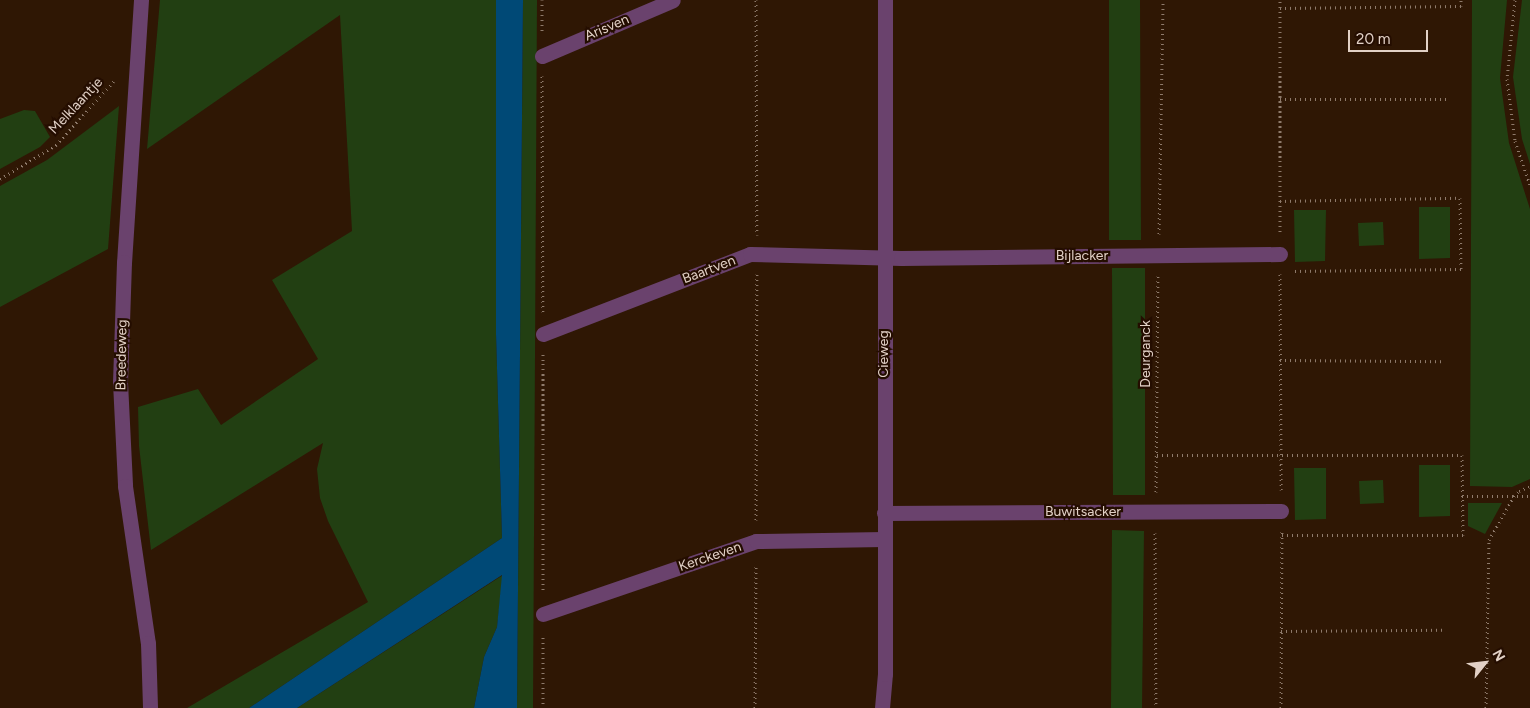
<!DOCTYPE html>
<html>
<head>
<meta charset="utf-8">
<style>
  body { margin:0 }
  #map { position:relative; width:1530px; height:708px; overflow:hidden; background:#2f1704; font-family:Figtree,sans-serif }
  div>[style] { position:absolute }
  .green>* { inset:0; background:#223f12 }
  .water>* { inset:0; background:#004976 }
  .path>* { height:3px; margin-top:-1.5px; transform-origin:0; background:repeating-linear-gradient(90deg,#8e7a6b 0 1px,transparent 0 5px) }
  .minor>* { height:15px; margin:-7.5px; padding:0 7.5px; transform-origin:7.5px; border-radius:7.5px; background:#6a426d }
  span { translate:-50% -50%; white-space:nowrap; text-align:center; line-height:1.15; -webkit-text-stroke:4.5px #240d00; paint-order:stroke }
  .street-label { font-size:14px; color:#e2d1c6 }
  .north { position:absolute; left:1460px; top:638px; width:50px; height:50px; -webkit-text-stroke:4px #240d00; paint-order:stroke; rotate:61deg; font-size:14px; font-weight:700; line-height:20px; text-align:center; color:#e2d1c6 }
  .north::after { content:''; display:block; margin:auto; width:18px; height:22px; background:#e2d1c6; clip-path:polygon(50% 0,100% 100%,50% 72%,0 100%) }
  .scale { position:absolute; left:1348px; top:30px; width:80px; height:22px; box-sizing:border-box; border:2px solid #e2d1c6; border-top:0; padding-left:6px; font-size:15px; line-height:18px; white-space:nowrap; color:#e2d1c6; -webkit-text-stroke:4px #240d00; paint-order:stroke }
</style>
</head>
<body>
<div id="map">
  <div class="green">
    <div style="clip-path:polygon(160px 0,496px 0,496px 334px,502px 538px,249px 708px,187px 708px,368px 602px,328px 521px,320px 498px,317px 469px,323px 443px,151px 550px,139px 446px,138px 407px,198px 389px,221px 425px,318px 359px,272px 280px,352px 231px,340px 15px,147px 149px)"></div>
    <div style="clip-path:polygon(523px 0,537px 0,533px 708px,517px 708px)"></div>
    <div style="clip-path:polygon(1109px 0,1140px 0,1141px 240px,1109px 240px)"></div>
    <div style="clip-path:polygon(1472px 0,1507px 0,1500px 78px,1509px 143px,1530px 209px,1530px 479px,1512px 487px,1470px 486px)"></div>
    <div style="clip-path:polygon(1522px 0,1530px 0,1530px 164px,1522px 139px,1513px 77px)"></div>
    <div style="clip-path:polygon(119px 106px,108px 249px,0 307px,0 186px,47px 160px)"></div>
    <div style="clip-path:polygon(24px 110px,35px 111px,50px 137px,40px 147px,0 169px,0 119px)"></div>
    <div style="clip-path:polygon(1419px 207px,1450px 207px,1450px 258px,1419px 259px)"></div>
    <div style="clip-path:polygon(1294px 210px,1326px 210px,1325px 261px,1295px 262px)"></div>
    <div style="clip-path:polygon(1383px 222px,1384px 245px,1359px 246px,1358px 223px)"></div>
    <div style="clip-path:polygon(1112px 268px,1145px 268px,1145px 495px,1113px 495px)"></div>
    <div style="clip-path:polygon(1419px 465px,1450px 465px,1450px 516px,1419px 517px)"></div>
    <div style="clip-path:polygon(1294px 468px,1326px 468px,1326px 519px,1295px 520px)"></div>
    <div style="clip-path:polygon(1383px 480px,1384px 503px,1360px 504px,1359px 481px)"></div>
    <div style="clip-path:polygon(1468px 503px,1502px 503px,1485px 534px,1468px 526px)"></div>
    <div style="clip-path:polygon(1112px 530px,1144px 531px,1142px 708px,1111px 708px)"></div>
    <div style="clip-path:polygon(503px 575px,497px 627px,484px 657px,474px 708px,297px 708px)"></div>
  </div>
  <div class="water">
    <div style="clip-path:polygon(496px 0,523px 0,517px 708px,474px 708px,484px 657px,497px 627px,502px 575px,297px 708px,249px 708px,502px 538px,496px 334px)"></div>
  </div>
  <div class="path">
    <div style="left:542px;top:0;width:32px;rotate:90deg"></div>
    <div style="left:756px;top:0;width:235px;rotate:89.8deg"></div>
    <div style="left:1515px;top:0;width:79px;rotate:95.8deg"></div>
    <div style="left:1507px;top:79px;width:63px;rotate:82.6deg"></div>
    <div style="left:1515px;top:141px;width:46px;rotate:71.2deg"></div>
    <div style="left:1280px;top:8px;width:181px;rotate:-0.6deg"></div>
    <div style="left:1461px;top:6px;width:6px;rotate:-90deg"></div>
    <div style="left:542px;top:76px;width:236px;rotate:89.8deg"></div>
    <div style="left:1280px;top:99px;width:169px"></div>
    <div style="left:0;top:179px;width:66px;rotate:-31.3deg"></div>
    <div style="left:56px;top:145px;width:86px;rotate:-47.8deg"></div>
    <div style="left:1280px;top:201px;width:180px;rotate:-1deg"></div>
    <div style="left:1460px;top:198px;width:71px;rotate:89.2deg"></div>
    <div style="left:1461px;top:269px;width:168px;rotate:179.3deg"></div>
    <div style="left:1280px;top:232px;width:232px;rotate:-90deg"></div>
    <div style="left:1159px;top:234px;width:234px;rotate:-89deg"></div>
    <div style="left:1280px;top:274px;width:216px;rotate:89.7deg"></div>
    <div style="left:543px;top:354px;width:238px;rotate:90deg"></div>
    <div style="left:1280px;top:360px;width:163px;rotate:0.4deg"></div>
    <div style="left:1157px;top:455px;width:305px"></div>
    <div style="left:1462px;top:455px;width:80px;rotate:89.3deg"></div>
    <div style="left:1463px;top:535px;width:181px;rotate:180deg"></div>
    <div style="left:1156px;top:492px;width:216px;rotate:-89.5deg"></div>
    <div style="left:1462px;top:496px;width:68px"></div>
    <div style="left:756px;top:520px;width:246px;rotate:-89.8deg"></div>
    <div style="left:1155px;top:533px;width:175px;rotate:89.7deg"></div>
    <div style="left:1281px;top:631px;width:163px;rotate:-0.4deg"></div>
    <div style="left:543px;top:708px;width:74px;rotate:-90deg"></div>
    <div style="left:755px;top:708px;width:144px;rotate:-89.6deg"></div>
    <div style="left:1281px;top:708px;width:177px;rotate:-89.7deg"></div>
    <div style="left:1486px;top:708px;width:168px;rotate:-89deg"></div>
    <div style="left:1489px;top:540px;width:51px;rotate:-60.4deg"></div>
    <div style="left:1514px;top:496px;width:7px;rotate:-45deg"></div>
    <div style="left:1519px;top:491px;width:12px;rotate:-24deg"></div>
  </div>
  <div class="minor">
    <div style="left:141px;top:0;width:263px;rotate:93.7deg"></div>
    <div style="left:124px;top:262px;width:120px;rotate:91.9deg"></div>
    <div style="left:120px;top:382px;width:104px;rotate:87.2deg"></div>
    <div style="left:125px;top:486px;width:159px;rotate:81.7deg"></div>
    <div style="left:148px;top:643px;width:65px;rotate:88.2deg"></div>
    <div style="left:542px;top:56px;width:142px;rotate:-23.1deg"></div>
    <div style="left:543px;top:334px;width:222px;rotate:-21.1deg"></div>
    <div style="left:750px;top:254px;width:151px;rotate:1.5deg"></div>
    <div style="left:901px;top:258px;width:379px;rotate:-0.6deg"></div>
    <div style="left:884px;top:513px;width:397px;rotate:-0.3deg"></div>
    <div style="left:543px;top:614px;width:225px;rotate:-18.9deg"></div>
    <div style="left:756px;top:541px;width:128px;rotate:-0.9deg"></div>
    <div style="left:882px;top:708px;width:34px;rotate:-85deg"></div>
    <div style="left:885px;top:674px;width:674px;rotate:-90deg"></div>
  </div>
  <div class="street-label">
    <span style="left:607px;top:28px;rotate:-23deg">Arisven</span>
    <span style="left:76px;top:106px;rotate:-47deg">Melklaantje</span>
    <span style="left:1082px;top:256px">Bijlacker</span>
    <span style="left:709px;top:270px;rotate:-21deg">Baartven</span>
    <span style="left:884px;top:354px;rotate:-90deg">Cieweg</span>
    <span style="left:1146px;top:354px;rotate:-90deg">Deurganck</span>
    <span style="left:122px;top:355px;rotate:-89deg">Breedeweg</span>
    <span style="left:1083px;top:512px">Buwitsacker</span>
    <span style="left:710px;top:557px;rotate:-19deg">Kerckeven</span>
  </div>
  <div class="north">N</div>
  <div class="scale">20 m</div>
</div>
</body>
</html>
